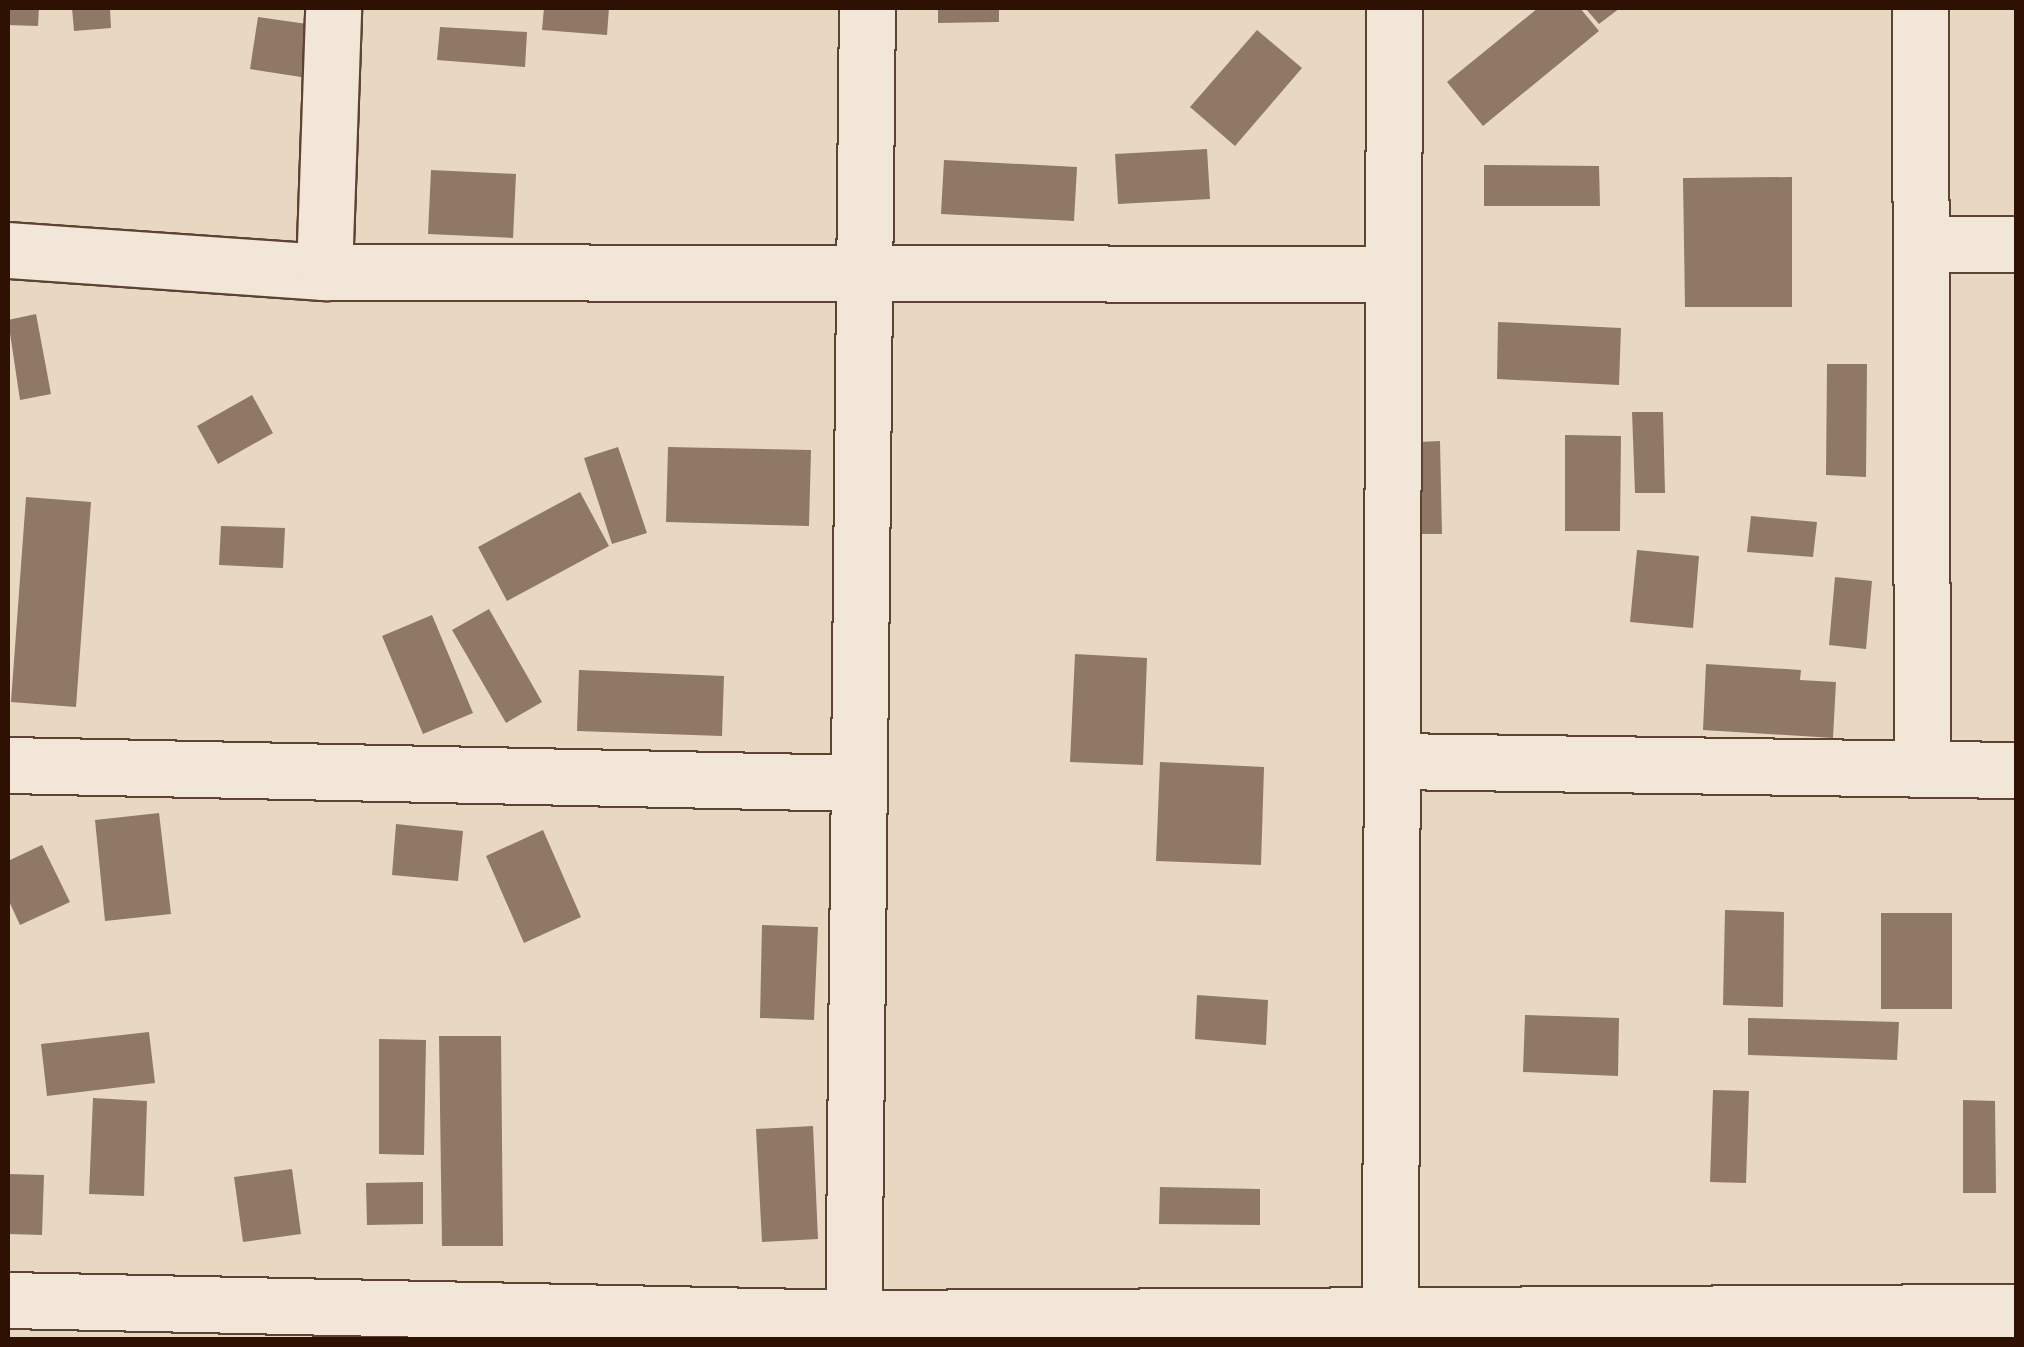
<!DOCTYPE html>
<html>
<head>
<meta charset="utf-8">
<style>
  body { margin:0 }
  #map { position:relative; width:2024px; height:1347px; overflow:hidden; background:#e9d8c1; font-family:"Libre Bodoni",serif }
  div>[style] { position:absolute }
  .building>* { inset:0; background:#8f7866 }
  .roads { filter:drop-shadow(2px 0 #5d4332) drop-shadow(-2px 0 #5d4332) drop-shadow(0 2px #5d4332) drop-shadow(0 -2px #5d4332) }
  .minor>* { height:55px; margin:-27.5px; padding:0 27.5px; transform-origin:27.5px; border-radius:27.5px; background:#f1e6d7 }
  span { translate:-50% -50%; white-space:nowrap; text-align:center; line-height:1.15; -webkit-text-stroke:8px #f1e6d7; paint-order:stroke }
  .frame { position:absolute; inset:0; border:10px solid #2e1103; pointer-events:none }
</style>
</head>
<body>
<div id="map">
  <div class="building">
    <div style="clip-path:polygon(8px 8px,39px 8px,38px 26px,8px 25px)"></div>
    <div style="clip-path:polygon(72px 8px,110px 8px,111px 28px,74px 31px)"></div>
    <div style="clip-path:polygon(544px 8px,609px 8px,607px 35px,542px 30px)"></div>
    <div style="clip-path:polygon(938px 8px,999px 8px,999px 22px,938px 23px)"></div>
    <div style="clip-path:polygon(1538px 8px,1580px 8px,1599px 31px,1483px 126px,1447px 82px)"></div>
    <div style="clip-path:polygon(1585px 8px,1620px 8px,1599px 24px)"></div>
    <div style="clip-path:polygon(258px 17px,321px 26px,314px 79px,250px 69px)"></div>
    <div style="clip-path:polygon(440px 27px,527px 32px,525px 67px,437px 60px)"></div>
    <div style="clip-path:polygon(1257px 30px,1302px 68px,1235px 146px,1190px 107px)"></div>
    <div style="clip-path:polygon(1207px 149px,1210px 199px,1118px 204px,1115px 154px)"></div>
    <div style="clip-path:polygon(944px 160px,1077px 167px,1074px 221px,941px 214px)"></div>
    <div style="clip-path:polygon(1484px 165px,1599px 166px,1600px 206px,1484px 206px)"></div>
    <div style="clip-path:polygon(431px 170px,516px 174px,513px 238px,428px 234px)"></div>
    <div style="clip-path:polygon(1792px 177px,1792px 307px,1685px 307px,1683px 178px)"></div>
    <div style="clip-path:polygon(36px 314px,51px 394px,20px 400px,8px 320px)"></div>
    <div style="clip-path:polygon(1498px 322px,1621px 328px,1619px 385px,1497px 379px)"></div>
    <div style="clip-path:polygon(1827px 364px,1867px 364px,1866px 477px,1826px 475px)"></div>
    <div style="clip-path:polygon(252px 395px,273px 433px,218px 464px,197px 426px)"></div>
    <div style="clip-path:polygon(1632px 412px,1663px 412px,1665px 493px,1635px 493px)"></div>
    <div style="clip-path:polygon(1565px 435px,1621px 436px,1620px 531px,1565px 531px)"></div>
    <div style="clip-path:polygon(1440px 441px,1442px 534px,1420px 534px,1418px 442px)"></div>
    <div style="clip-path:polygon(618px 447px,647px 533px,612px 544px,584px 458px)"></div>
    <div style="clip-path:polygon(668px 447px,811px 450px,809px 526px,666px 522px)"></div>
    <div style="clip-path:polygon(580px 492px,609px 546px,507px 601px,478px 547px)"></div>
    <div style="clip-path:polygon(26px 497px,91px 502px,76px 707px,11px 702px)"></div>
    <div style="clip-path:polygon(1751px 516px,1817px 522px,1813px 557px,1747px 552px)"></div>
    <div style="clip-path:polygon(221px 526px,285px 528px,283px 568px,219px 565px)"></div>
    <div style="clip-path:polygon(1637px 550px,1699px 556px,1693px 628px,1630px 622px)"></div>
    <div style="clip-path:polygon(1835px 577px,1872px 581px,1866px 649px,1829px 645px)"></div>
    <div style="clip-path:polygon(489px 609px,542px 702px,506px 723px,452px 630px)"></div>
    <div style="clip-path:polygon(432px 615px,473px 713px,423px 734px,382px 636px)"></div>
    <div style="clip-path:polygon(1075px 654px,1147px 658px,1143px 765px,1070px 762px)"></div>
    <div style="clip-path:polygon(1706px 664px,1801px 670px,1800px 680px,1836px 682px,1833px 738px,1703px 730px)"></div>
    <div style="clip-path:polygon(579px 670px,724px 676px,722px 736px,577px 731px)"></div>
    <div style="clip-path:polygon(1160px 762px,1264px 767px,1261px 865px,1156px 861px)"></div>
    <div style="clip-path:polygon(159px 813px,171px 914px,105px 921px,95px 820px)"></div>
    <div style="clip-path:polygon(396px 824px,463px 831px,458px 881px,392px 875px)"></div>
    <div style="clip-path:polygon(543px 830px,581px 917px,524px 943px,486px 856px)"></div>
    <div style="clip-path:polygon(42px 845px,70px 902px,20px 925px,8px 899px,8px 861px)"></div>
    <div style="clip-path:polygon(1725px 910px,1784px 912px,1783px 1007px,1723px 1005px)"></div>
    <div style="clip-path:polygon(1881px 913px,1952px 913px,1952px 1009px,1881px 1009px)"></div>
    <div style="clip-path:polygon(762px 925px,818px 927px,814px 1020px,760px 1018px)"></div>
    <div style="clip-path:polygon(1197px 995px,1268px 1000px,1266px 1045px,1195px 1039px)"></div>
    <div style="clip-path:polygon(1525px 1015px,1619px 1018px,1618px 1076px,1523px 1072px)"></div>
    <div style="clip-path:polygon(1748px 1018px,1899px 1022px,1897px 1060px,1748px 1055px)"></div>
    <div style="clip-path:polygon(149px 1032px,155px 1083px,47px 1096px,41px 1044px)"></div>
    <div style="clip-path:polygon(439px 1036px,501px 1036px,503px 1246px,442px 1246px)"></div>
    <div style="clip-path:polygon(379px 1039px,426px 1040px,424px 1155px,379px 1154px)"></div>
    <div style="clip-path:polygon(1713px 1090px,1749px 1091px,1746px 1183px,1710px 1182px)"></div>
    <div style="clip-path:polygon(93px 1098px,147px 1101px,144px 1196px,89px 1194px)"></div>
    <div style="clip-path:polygon(1963px 1100px,1995px 1101px,1996px 1193px,1963px 1193px)"></div>
    <div style="clip-path:polygon(813px 1126px,818px 1239px,762px 1242px,756px 1129px)"></div>
    <div style="clip-path:polygon(292px 1169px,301px 1234px,243px 1242px,234px 1177px)"></div>
    <div style="clip-path:polygon(8px 1174px,44px 1175px,42px 1235px,8px 1234px)"></div>
    <div style="clip-path:polygon(423px 1182px,423px 1224px,367px 1225px,366px 1183px)"></div>
    <div style="clip-path:polygon(1160px 1187px,1260px 1189px,1260px 1225px,1159px 1224px)"></div>
  </div>
  <div class="roads">
    <div class="minor">
      <div style="left:1920px;top:8px;width:760px;rotate:89.85deg"></div>
      <div style="left:1921px;top:244px;width:95px"></div>
      <div style="left:8px;top:250px;width:317px;rotate:4deg"></div>
      <div style="left:324px;top:272px;width:1069px;rotate:0.11deg"></div>
      <div style="left:324px;top:272px;width:264px;rotate:-88deg"></div>
      <div style="left:1392px;top:761px;width:624px;rotate:0.83deg"></div>
      <div style="left:8px;top:765px;width:851px;rotate:1.21deg"></div>
      <div style="left:8px;top:1300px;width:845px;rotate:1.22deg"></div>
      <div style="left:853px;top:1318px;width:1163px;rotate:-0.3deg"></div>
      <div style="left:853px;top:1340px;width:1332px;rotate:-89.4deg"></div>
      <div style="left:1390px;top:1340px;width:1332px;rotate:-89.83deg"></div>
    </div>
  </div>
  <div class="frame"></div>
</div>
</body>
</html>
